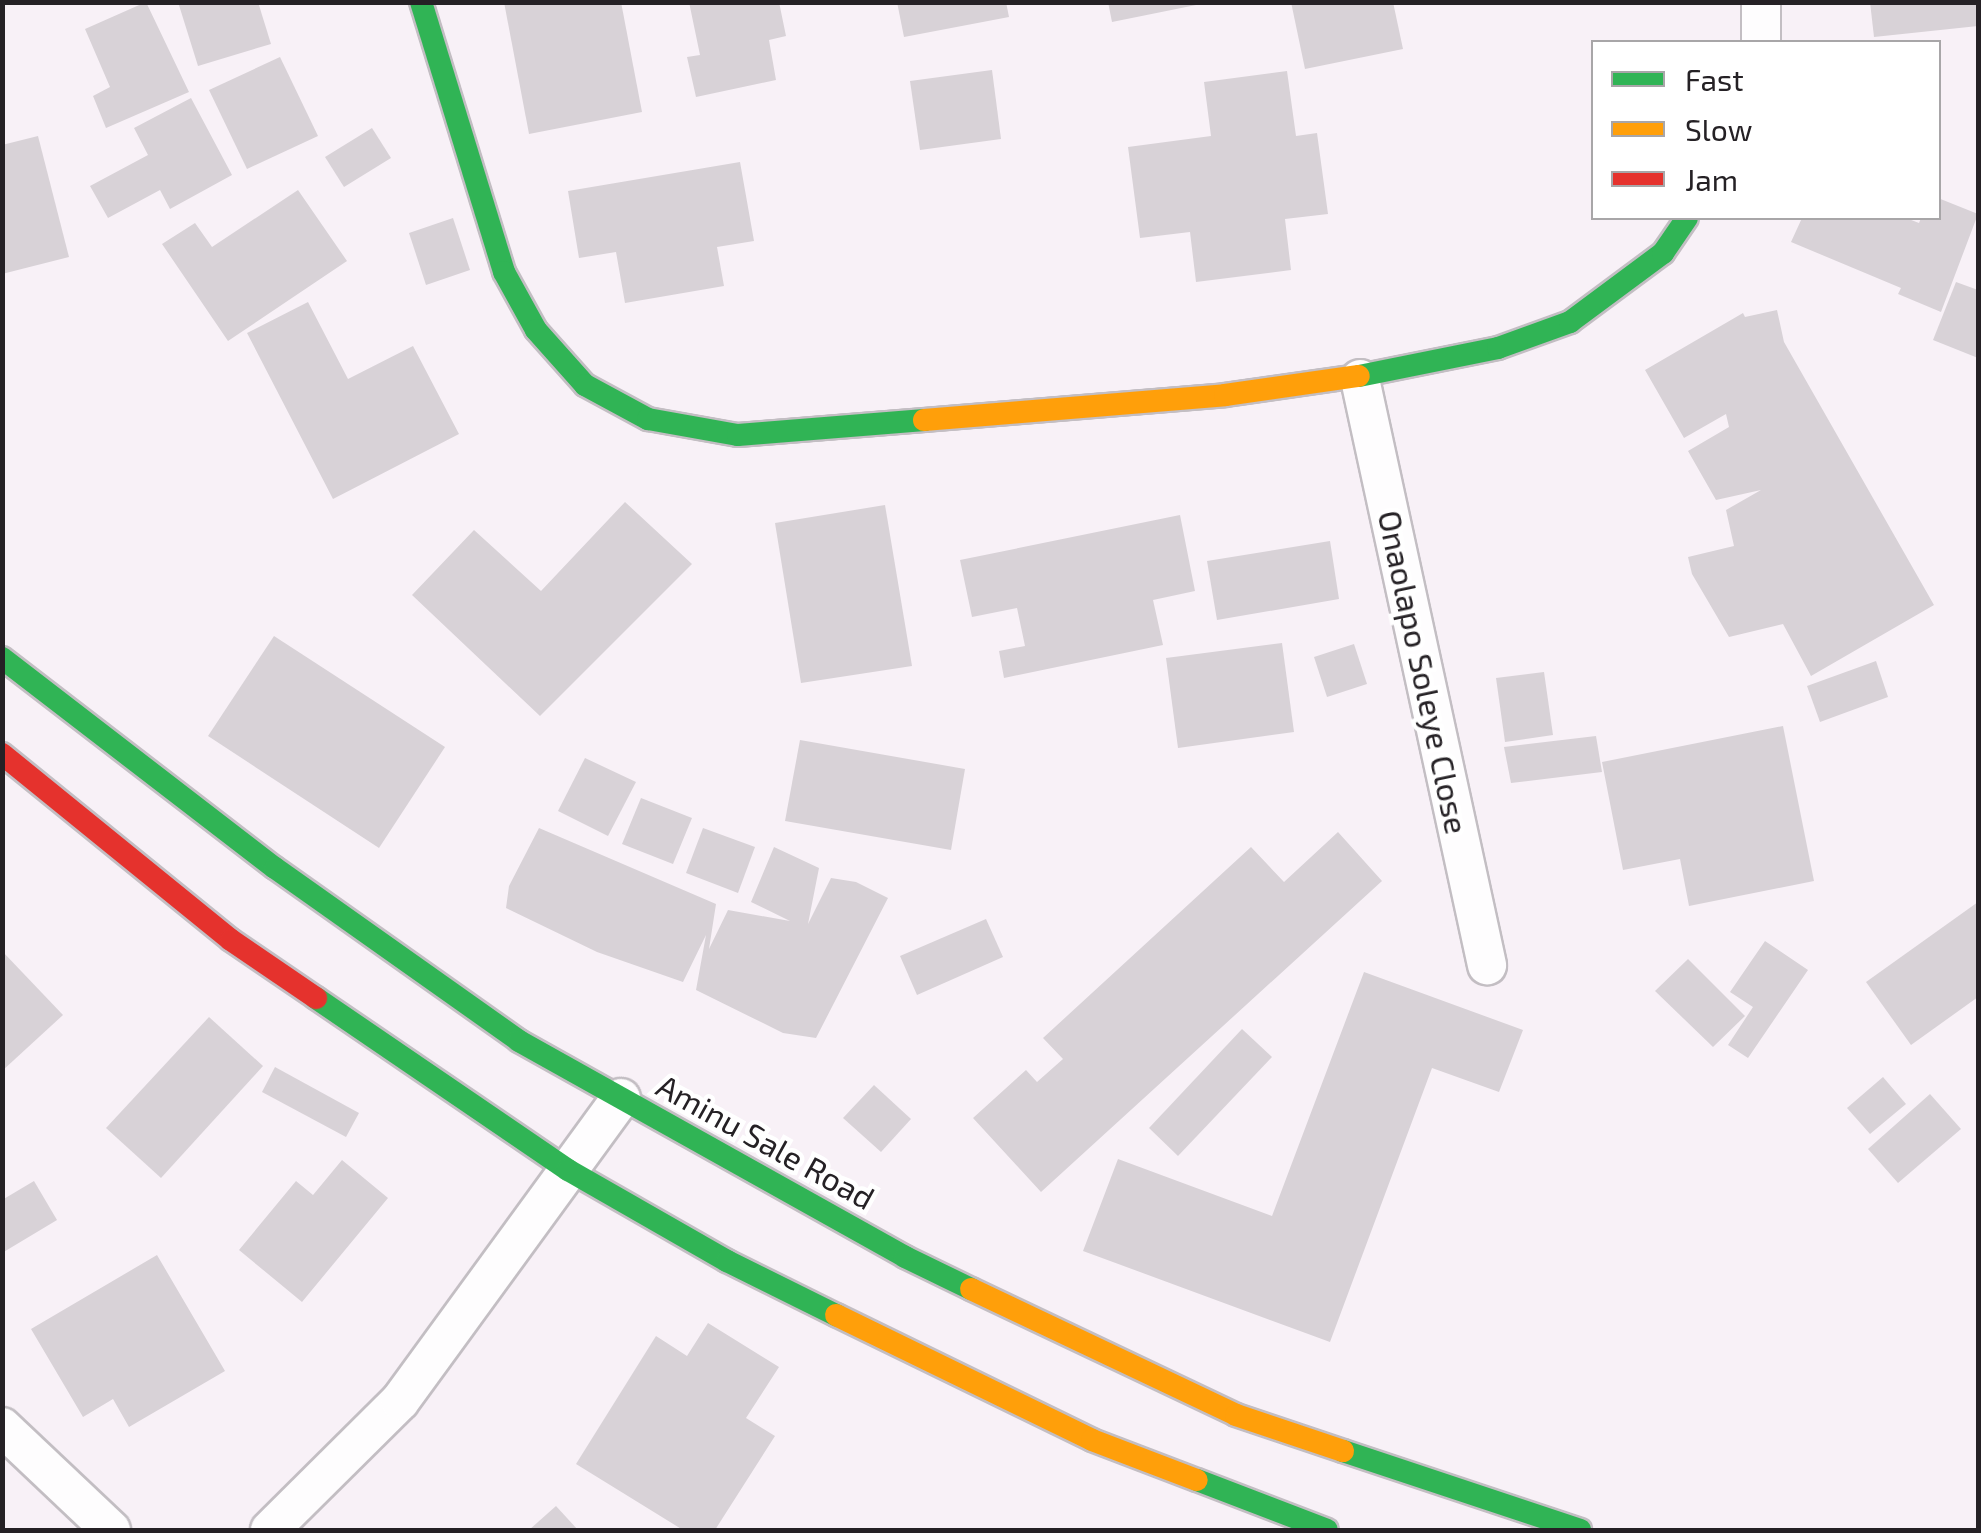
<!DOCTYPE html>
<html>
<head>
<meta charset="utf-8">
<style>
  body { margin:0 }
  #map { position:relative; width:1981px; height:1533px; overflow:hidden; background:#f8f1f7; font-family:"Exo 2",sans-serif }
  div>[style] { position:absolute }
  .building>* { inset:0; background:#d8d2d7 }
  .roads { filter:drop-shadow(2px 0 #c3bec3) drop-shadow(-2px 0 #c3bec3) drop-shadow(0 2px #c3bec3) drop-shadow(0 -2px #c3bec3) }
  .street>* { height:38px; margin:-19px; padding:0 19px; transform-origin:19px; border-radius:19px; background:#fefdfe }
  .fast>* { height:22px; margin:-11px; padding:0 11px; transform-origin:11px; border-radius:11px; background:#30b455 }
  .slow>* { height:22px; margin:-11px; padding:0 11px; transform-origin:11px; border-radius:11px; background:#ff9f0a }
  .jam>* { height:22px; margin:-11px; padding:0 11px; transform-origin:11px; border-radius:11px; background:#e5322d }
  span { translate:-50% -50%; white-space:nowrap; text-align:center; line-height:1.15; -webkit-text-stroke:9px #fff; paint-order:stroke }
  .street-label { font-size:32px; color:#252125 }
  .frame { position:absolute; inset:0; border:5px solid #252125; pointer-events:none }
  .legend { position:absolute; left:1591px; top:40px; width:350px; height:180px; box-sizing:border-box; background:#fff; border:2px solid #a8a6a8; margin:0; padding:12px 18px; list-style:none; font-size:30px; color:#252125 }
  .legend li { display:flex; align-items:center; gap:20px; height:50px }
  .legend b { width:50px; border:2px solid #a8a6a8 }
</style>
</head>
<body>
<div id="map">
  <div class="building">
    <div style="clip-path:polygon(146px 2px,189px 92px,106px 128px,93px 96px,110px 87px,85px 29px)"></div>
    <div style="clip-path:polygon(178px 2px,258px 2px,271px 44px,198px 66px)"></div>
    <div style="clip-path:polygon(504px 2px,621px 2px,642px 112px,529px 134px)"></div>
    <div style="clip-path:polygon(689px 2px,779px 2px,786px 36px,769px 40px,776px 80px,696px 97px,687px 57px,700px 55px)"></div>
    <div style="clip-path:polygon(897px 2px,1006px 2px,1009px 17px,904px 37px)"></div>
    <div style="clip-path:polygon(1108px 2px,1201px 2px,1201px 4px,1112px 22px)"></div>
    <div style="clip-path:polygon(1291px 2px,1393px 2px,1403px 49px,1305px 69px)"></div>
    <div style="clip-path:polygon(1870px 2px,1978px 2px,1978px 26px,1874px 37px)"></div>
    <div style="clip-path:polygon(280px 57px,318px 136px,247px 169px,209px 90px)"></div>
    <div style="clip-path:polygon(992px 70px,1001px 139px,920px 150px,910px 81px)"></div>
    <div style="clip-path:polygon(1287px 71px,1296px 136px,1317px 133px,1328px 214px,1285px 219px,1291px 270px,1196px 282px,1190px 232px,1140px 238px,1128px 147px,1211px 136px,1204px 82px)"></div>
    <div style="clip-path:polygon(191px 98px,232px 175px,170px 209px,160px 190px,108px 218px,90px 186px,148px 155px,134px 128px)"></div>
    <div style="clip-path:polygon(372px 128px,391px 158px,344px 187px,325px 157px)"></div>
    <div style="clip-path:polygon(38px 136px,69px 257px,2px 274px,2px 145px)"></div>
    <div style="clip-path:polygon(740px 162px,754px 241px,717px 247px,724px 286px,625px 303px,616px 252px,579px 258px,568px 191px)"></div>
    <div style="clip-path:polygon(298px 190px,347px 261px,228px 341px,162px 244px,195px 223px,212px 247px)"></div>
    <div style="clip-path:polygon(1938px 198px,1978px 214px,1941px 312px,1898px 294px,1901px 288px,1791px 242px,1802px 218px,1906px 218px,1919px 223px,1921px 218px,1938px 218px)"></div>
    <div style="clip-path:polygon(453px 218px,470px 270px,426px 285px,409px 233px)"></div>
    <div style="clip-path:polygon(1956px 282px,1978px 290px,1978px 358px,1933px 340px)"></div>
    <div style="clip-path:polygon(308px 302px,348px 379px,413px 346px,459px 434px,333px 499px,247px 333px)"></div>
    <div style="clip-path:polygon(1777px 310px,1784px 342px,1934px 605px,1811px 676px,1783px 624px,1729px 637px,1692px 574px,1688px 557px,1734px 546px,1726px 510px,1761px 490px,1716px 500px,1688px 451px,1729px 427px,1726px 414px,1684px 438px,1645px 370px,1743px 313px,1745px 317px)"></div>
    <div style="clip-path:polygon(625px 502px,692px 564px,540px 716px,412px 595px,474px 530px,541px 591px)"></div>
    <div style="clip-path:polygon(885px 505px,912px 666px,801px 683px,775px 523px)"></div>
    <div style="clip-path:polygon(1180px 515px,1195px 591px,1153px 600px,1163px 645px,1004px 678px,999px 651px,1025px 646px,1017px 608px,972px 617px,960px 560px)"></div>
    <div style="clip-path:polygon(1330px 541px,1339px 599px,1217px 620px,1207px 561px)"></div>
    <div style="clip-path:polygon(274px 636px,445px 747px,379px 848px,208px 736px)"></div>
    <div style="clip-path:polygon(1282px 643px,1294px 732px,1178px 748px,1166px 658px)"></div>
    <div style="clip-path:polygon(1354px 644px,1367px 684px,1327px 697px,1314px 657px)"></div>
    <div style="clip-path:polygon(1876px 661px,1888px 697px,1820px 722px,1807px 686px)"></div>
    <div style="clip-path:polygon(1544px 672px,1553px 735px,1505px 742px,1496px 678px)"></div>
    <div style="clip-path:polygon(1783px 726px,1814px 881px,1689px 906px,1680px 859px,1623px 870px,1602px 762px)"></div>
    <div style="clip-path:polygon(1596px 736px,1602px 772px,1511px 783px,1504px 747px)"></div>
    <div style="clip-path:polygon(800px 740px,965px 769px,951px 850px,785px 821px)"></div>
    <div style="clip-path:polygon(585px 758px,636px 782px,608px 836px,558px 811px)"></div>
    <div style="clip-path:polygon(641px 798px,692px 818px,673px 864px,622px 844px)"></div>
    <div style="clip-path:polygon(539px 828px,716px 904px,709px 949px,728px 910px,790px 921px,751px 902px,774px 847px,819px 868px,808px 924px,831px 878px,856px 882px,888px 898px,816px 1038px,783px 1033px,696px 990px,706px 935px,683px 982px,597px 952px,506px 908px,509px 886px)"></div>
    <div style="clip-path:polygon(703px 828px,755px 847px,738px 893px,686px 873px)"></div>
    <div style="clip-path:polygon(1338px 832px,1382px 881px,1041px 1192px,973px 1118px,1026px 1070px,1037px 1082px,1063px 1059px,1043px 1038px,1251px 847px,1284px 882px)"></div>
    <div style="clip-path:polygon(1978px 902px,1978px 997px,1911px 1045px,1866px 982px)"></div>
    <div style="clip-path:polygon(986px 919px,1003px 957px,917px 995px,900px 956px)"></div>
    <div style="clip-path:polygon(1765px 941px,1808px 970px,1748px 1058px,1728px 1045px,1753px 1007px,1730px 992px)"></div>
    <div style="clip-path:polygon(2px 951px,63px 1015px,2px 1071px)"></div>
    <div style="clip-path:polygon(1688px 959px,1745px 1016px,1713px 1047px,1655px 991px)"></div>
    <div style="clip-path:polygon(1364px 972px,1523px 1030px,1499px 1092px,1432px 1068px,1330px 1342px,1083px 1251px,1118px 1159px,1272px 1216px)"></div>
    <div style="clip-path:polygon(209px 1017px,263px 1066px,161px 1178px,106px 1128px)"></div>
    <div style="clip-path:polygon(1242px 1029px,1272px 1057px,1178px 1156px,1149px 1128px)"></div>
    <div style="clip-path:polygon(275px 1067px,359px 1113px,346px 1137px,262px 1092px)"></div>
    <div style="clip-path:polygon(1883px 1077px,1906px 1104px,1870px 1134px,1847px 1108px)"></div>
    <div style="clip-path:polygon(874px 1085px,911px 1119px,881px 1152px,843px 1118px)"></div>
    <div style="clip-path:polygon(1930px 1094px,1961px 1129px,1898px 1183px,1868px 1149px)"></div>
    <div style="clip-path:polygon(342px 1160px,388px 1198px,302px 1302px,239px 1250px,296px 1181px,313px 1195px)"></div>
    <div style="clip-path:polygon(34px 1181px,57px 1220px,2px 1253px,2px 1200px)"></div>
    <div style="clip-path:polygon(157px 1255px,225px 1371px,129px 1427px,113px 1399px,83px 1417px,31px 1329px)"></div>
    <div style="clip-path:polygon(708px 1323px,779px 1367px,746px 1418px,775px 1436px,715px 1530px,683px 1530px,576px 1464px,656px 1336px,687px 1356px)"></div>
    <div style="clip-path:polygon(556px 1506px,578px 1530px,529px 1530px)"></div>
  </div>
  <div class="roads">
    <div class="street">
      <div style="left:1761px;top:42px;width:40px;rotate:-90deg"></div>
      <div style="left:1360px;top:379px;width:600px;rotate:77.77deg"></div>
      <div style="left:2px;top:1427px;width:150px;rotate:43.4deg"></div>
      <div style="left:270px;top:1530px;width:183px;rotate:-44.8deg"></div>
      <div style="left:400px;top:1401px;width:375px;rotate:-53.9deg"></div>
    </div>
    <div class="fast">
      <div style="left:421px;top:2px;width:282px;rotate:72.9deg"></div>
      <div style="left:504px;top:272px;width:66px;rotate:61.1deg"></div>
      <div style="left:536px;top:330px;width:74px;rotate:48.3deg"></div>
      <div style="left:585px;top:385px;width:72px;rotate:28.4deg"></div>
      <div style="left:648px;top:419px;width:91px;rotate:10.1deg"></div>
      <div style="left:738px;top:435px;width:187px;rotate:-4.6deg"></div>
      <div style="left:1359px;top:376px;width:142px;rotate:-11.4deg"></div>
      <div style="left:1498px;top:348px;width:77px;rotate:-19.9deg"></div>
      <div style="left:1570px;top:322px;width:116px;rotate:-36.6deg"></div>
      <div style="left:1663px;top:253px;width:42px;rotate:-55.6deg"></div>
      <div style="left:2px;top:658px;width:344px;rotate:37.6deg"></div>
      <div style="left:275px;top:868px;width:299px;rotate:35.3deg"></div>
      <div style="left:519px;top:1041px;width:442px;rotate:29.2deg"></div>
      <div style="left:905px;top:1257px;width:73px;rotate:25.9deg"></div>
      <div style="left:316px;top:998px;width:305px;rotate:34.3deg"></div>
      <div style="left:568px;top:1170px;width:183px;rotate:29.8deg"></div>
      <div style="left:727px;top:1261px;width:122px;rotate:26.4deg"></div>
      <div style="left:1343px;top:1451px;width:250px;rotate:18.4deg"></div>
      <div style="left:1197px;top:1480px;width:139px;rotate:21deg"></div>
    </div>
    <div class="slow">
      <div style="left:924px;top:420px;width:302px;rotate:-4.7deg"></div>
      <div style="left:1225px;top:395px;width:135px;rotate:-8.1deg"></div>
      <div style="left:971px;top:1289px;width:293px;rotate:25.4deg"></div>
      <div style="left:1236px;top:1415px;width:113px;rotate:18.6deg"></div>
      <div style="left:836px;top:1315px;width:285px;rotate:26deg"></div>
      <div style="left:1092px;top:1440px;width:112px;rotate:20.9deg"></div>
    </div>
    <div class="jam">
      <div style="left:2px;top:754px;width:295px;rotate:39.1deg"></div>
      <div style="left:231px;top:940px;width:103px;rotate:34.3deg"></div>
    </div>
  </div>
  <div class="street-label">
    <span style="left:1424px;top:672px;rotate:78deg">Onaolapo Soleye Close</span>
    <span style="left:766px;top:1141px;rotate:29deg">Aminu Sale Road</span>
  </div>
  <div class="frame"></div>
  <ul class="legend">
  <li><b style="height:12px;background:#30b455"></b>Fast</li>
  <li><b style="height:12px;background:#ff9f0a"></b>Slow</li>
  <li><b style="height:12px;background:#e5322d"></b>Jam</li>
  </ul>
</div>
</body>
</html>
